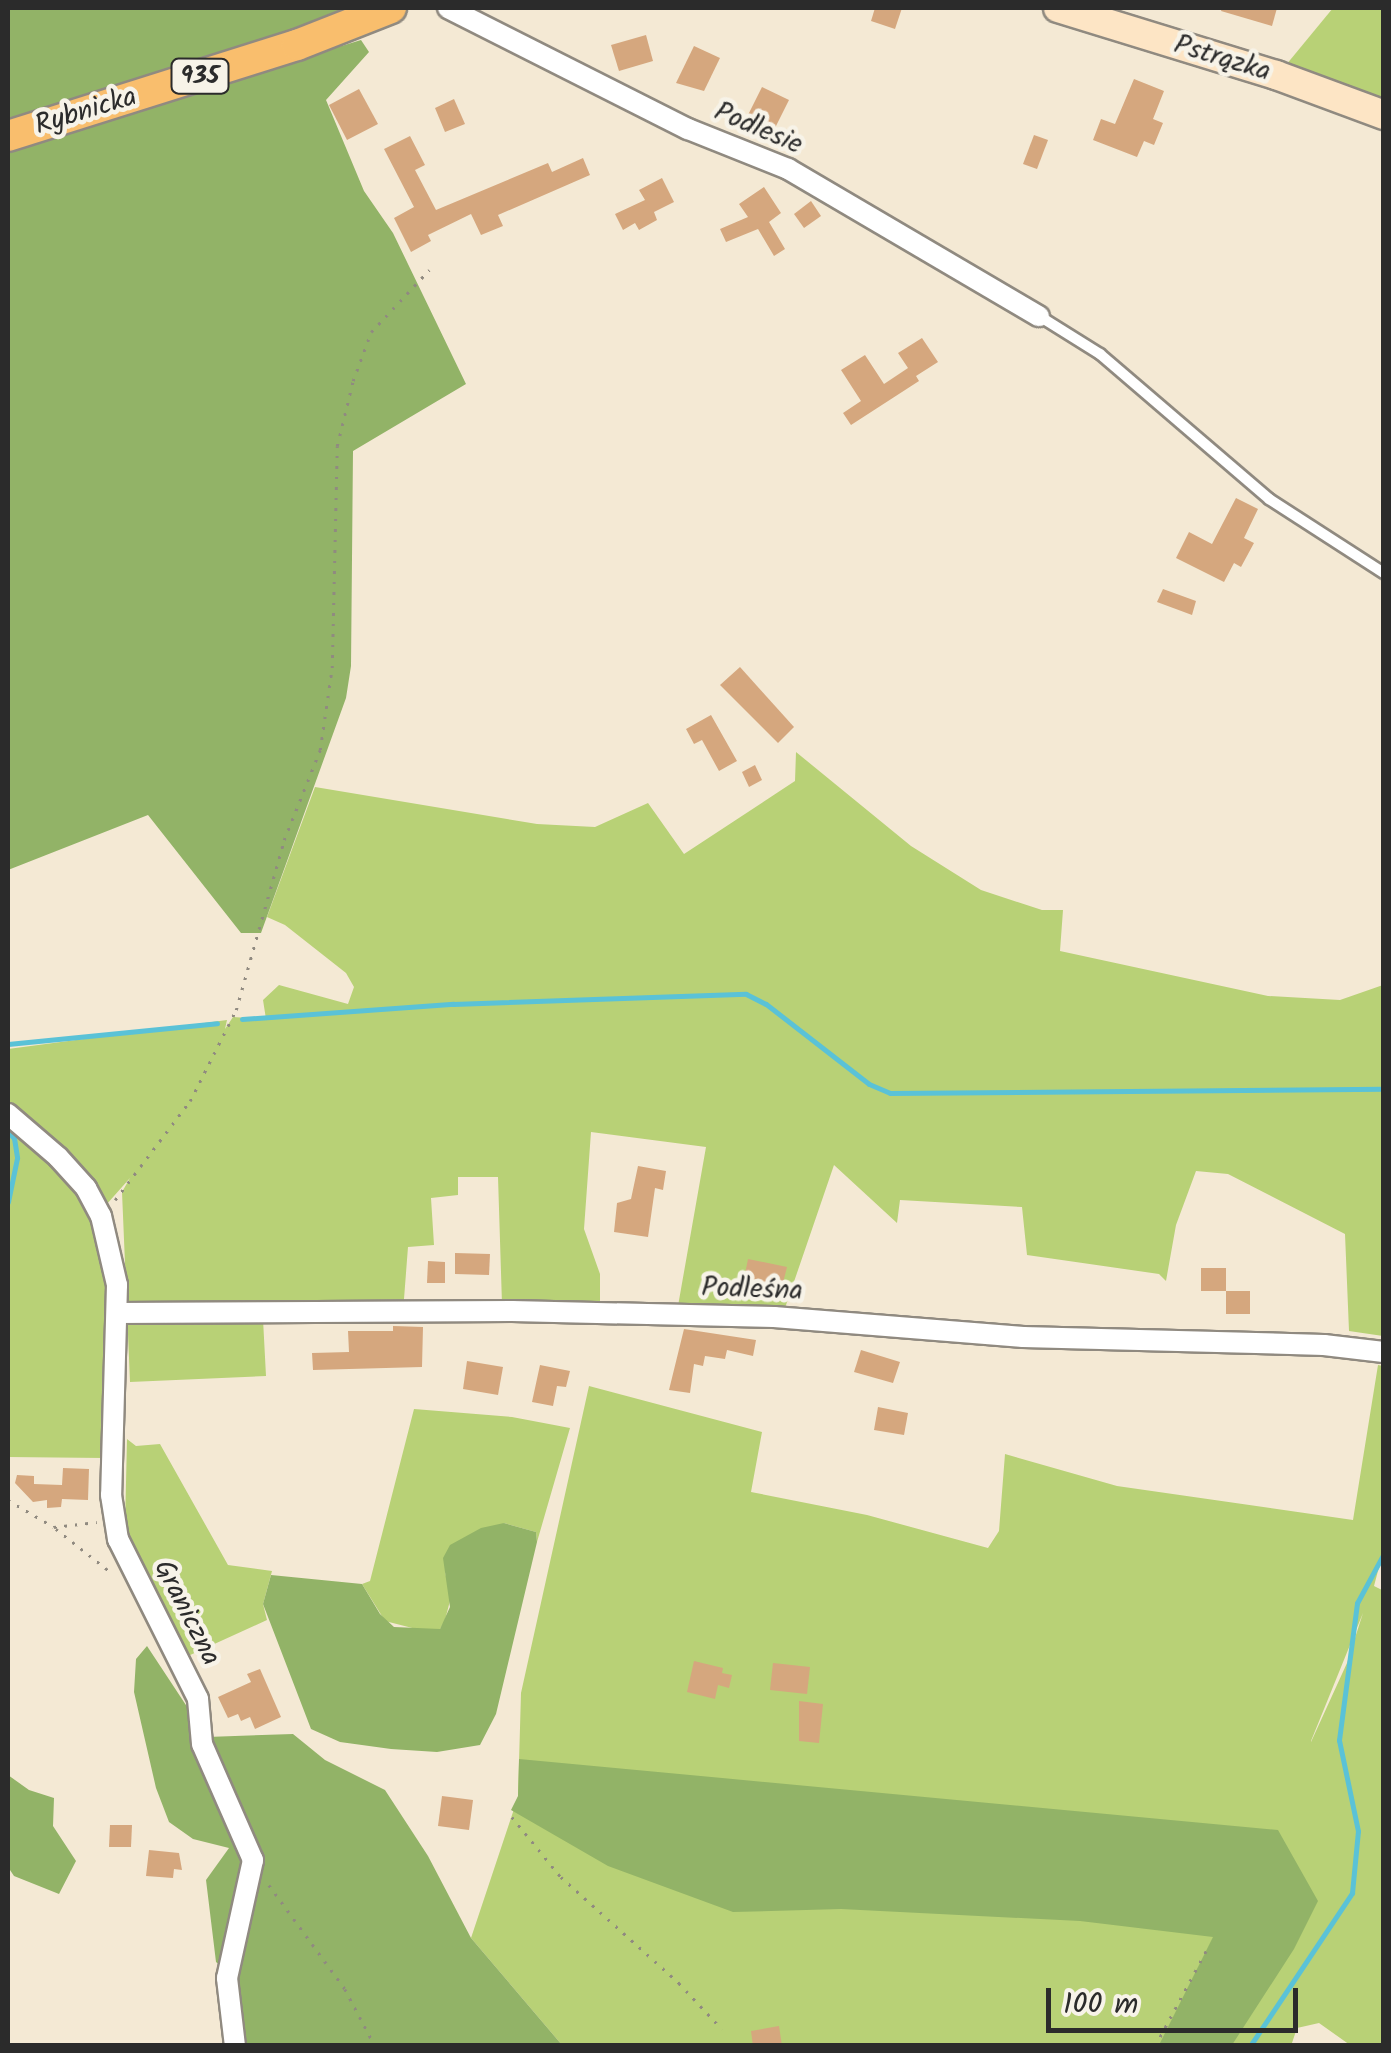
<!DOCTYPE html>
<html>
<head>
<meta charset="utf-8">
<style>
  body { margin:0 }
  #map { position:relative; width:1391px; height:2053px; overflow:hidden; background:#f4e9d4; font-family:Kalam,sans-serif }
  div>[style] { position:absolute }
  .green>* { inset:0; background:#b8d176 }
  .forest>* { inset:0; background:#92b367 }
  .stream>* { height:5px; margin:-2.5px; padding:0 2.5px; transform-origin:2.5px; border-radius:2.5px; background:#5ac2d7 }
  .building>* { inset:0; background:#d5a77e }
  .path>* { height:2.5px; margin-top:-1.25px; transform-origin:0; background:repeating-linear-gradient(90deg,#908a80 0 2.5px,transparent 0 10.5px) }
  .roads { filter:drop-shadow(2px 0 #908a80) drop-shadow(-2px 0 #908a80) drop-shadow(0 2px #908a80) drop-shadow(0 -2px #908a80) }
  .service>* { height:10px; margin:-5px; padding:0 5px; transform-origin:5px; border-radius:5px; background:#fff }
  .minor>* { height:20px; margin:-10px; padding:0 10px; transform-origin:10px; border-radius:10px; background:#fff }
  .secondary>* { height:28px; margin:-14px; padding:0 14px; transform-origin:14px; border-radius:14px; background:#fde5c5 }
  .primary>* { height:30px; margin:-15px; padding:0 15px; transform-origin:15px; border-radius:15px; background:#f9be6d }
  span { translate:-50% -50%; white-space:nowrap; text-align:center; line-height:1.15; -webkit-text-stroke:9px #f7f3e8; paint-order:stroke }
  .shield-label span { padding:2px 8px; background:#f7f3e8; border:2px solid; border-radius:8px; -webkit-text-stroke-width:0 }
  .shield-label { font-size:25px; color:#2b2b2b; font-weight:700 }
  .street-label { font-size:28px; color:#2b2b2b }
  .frame { position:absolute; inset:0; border:10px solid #2b2b2b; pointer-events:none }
  .scale { position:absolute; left:1046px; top:1988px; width:252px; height:45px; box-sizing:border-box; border:5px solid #2b2b2b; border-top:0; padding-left:12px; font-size:30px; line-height:35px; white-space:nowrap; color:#2b2b2b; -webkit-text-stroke:8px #f7f3e8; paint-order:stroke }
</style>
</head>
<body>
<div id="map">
  <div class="green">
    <div style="clip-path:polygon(1333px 8px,1383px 8px,1383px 126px,1286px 65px)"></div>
    <div style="clip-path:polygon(796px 752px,911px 846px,981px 890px,1042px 910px,1063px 910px,1060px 951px,1268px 996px,1340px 1000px,1383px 985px,1383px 1336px,1349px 1331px,1345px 1234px,1228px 1174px,1196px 1171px,1176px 1225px,1166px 1281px,1159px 1274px,1027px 1255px,1022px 1207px,900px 1200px,897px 1223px,834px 1165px,785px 1308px,678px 1306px,706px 1147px,591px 1132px,584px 1229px,600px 1274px,600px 1306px,502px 1304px,498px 1177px,458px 1177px,458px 1195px,431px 1198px,434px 1245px,408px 1247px,403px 1312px,263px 1319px,266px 1376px,130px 1382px,122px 1192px,130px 1178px,106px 1205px,8px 1108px,8px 1049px,227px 1020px,225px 1029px,233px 1017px,266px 1019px,263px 1000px,279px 985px,348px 1004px,354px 987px,346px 973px,285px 925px,267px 917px,315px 787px,537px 824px,595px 827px,648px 803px,684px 854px,795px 781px)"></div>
    <div style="clip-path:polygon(8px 1114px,86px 1188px,103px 1252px,112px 1320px,104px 1458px,8px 1457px)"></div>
    <div style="clip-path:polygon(evenodd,1378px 1365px,1383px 1366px,1384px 1548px,1374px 1586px,1384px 1591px,1383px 2045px,1350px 2045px,1319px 2023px,1297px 2028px,1291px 2046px,562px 2045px,471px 1938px,518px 1797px,521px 1693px,589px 1386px,762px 1432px,751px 1492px,867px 1515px,988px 1548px,999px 1531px,1005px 1454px,1117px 1486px,1353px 1520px,1378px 1365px,1363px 1613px,1347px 1663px,1311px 1742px,1311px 1741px,1363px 1613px)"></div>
    <div style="clip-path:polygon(414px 1409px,512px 1417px,570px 1428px,537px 1542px,536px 1532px,504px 1523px,445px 1572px,451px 1597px,445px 1620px,440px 1629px,424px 1631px,385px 1621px,362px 1584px,370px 1581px)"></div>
    <div style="clip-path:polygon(127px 1439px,136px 1446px,160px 1444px,228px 1565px,272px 1571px,263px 1604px,267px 1620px,188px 1656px,125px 1526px)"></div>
  </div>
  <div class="forest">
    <div style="clip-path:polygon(8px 8px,354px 8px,8px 126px)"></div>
    <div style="clip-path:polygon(361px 40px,369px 52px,326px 100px,364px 191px,393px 233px,466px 384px,353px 451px,351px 666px,346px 698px,261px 933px,241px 933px,148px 815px,8px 870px,8px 149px)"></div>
    <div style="clip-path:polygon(504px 1523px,536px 1532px,537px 1542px,496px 1714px,480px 1745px,437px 1752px,391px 1749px,340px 1742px,311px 1729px,263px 1604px,271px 1575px,362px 1584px,380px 1614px,394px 1627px,440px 1629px,450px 1607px,443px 1558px,450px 1545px,481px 1528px)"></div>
    <div style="clip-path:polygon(147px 1646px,207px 1737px,293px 1734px,325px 1760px,385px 1790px,428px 1856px,471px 1938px,562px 2045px,243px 2045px,237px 1980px,216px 1962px,206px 1880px,229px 1848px,193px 1839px,169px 1822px,156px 1788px,134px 1692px,136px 1659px)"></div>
    <div style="clip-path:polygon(519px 1759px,1278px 1830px,1318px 1901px,1294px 1949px,1232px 2045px,1159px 2045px,1213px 1937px,1080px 1921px,841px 1909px,733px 1912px,608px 1866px,511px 1810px,518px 1796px)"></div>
    <div style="clip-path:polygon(8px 1775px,29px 1790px,54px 1798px,53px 1826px,76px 1861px,59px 1894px,14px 1876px,8px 1867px)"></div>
  </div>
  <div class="stream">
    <div style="left:242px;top:1019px;width:212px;rotate:-4.1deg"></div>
    <div style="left:453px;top:1004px;width:293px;rotate:-2deg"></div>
    <div style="left:746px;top:994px;width:22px;rotate:27deg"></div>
    <div style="left:766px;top:1004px;width:130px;rotate:37.8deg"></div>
    <div style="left:869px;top:1084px;width:23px;rotate:23deg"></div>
    <div style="left:890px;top:1093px;width:494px;rotate:-0.5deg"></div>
    <div style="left:8px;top:1044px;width:210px;rotate:-5.7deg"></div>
    <div style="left:8px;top:1132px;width:8px;rotate:45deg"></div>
    <div style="left:14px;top:1138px;width:20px;rotate:81deg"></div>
    <div style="left:17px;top:1158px;width:45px;rotate:101.6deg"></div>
    <div style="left:1250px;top:2046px;width:184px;rotate:-56.3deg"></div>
    <div style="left:1352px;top:1893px;width:62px;rotate:-84.5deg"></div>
    <div style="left:1358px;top:1831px;width:93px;rotate:-101.8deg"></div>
    <div style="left:1339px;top:1740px;width:138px;rotate:-82.5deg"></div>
    <div style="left:1357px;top:1603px;width:57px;rotate:-61.6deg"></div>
  </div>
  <div class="building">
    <div style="clip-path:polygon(875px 8px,902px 8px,895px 29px,871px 21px)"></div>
    <div style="clip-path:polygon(1222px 8px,1277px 8px,1272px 26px,1221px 11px)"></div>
    <div style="clip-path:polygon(646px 35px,653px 61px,619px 71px,611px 45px)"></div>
    <div style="clip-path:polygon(694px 46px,720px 58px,704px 91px,676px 83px)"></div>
    <div style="clip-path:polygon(1134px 79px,1164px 91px,1153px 119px,1163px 123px,1154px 145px,1144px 141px,1137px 157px,1093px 140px,1101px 119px,1115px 124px)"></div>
    <div style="clip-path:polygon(762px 87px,789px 100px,772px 134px,745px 121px)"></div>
    <div style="clip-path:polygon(359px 89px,378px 124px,347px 140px,329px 105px)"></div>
    <div style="clip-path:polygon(454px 99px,465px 124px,445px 132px,435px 108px)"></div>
    <div style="clip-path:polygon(1034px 135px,1048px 140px,1037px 169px,1023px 164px)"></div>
    <div style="clip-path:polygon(410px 136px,425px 165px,415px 170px,436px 210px,548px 163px,552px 172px,583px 158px,590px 175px,498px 215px,503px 226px,481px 235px,471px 214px,428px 235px,431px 241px,411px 252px,394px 218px,414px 207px,384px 149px)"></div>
    <div style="clip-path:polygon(662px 178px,674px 202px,654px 212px,657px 220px,639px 230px,635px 223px,623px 230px,615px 214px,645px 200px,639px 190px)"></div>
    <div style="clip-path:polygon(764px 187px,781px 213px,769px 222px,785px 249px,774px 256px,758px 229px,726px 242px,720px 229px,748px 217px,739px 204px)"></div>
    <div style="clip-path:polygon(811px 201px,821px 216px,804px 228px,794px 214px)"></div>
    <div style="clip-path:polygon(922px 338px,938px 362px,916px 376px,919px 381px,851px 425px,843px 413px,861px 401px,841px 370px,865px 355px,884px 384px,908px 368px,898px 353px)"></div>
    <div style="clip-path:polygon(1236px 498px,1258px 509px,1244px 538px,1254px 543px,1241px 567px,1234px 563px,1224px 582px,1176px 558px,1189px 532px,1212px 544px)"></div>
    <div style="clip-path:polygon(1163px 589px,1196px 601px,1192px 615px,1157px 602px)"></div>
    <div style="clip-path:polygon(740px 667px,794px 727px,778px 743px,720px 685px)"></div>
    <div style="clip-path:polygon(711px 715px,737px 761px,719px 771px,702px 740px,694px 744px,686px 729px)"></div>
    <div style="clip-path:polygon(755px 765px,762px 780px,749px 787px,742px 772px)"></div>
    <div style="clip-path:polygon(638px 1166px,666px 1171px,663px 1190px,655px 1188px,648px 1237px,614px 1232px,617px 1203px,631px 1199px)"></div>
    <div style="clip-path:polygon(455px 1253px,490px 1254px,489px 1275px,455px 1274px)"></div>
    <div style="clip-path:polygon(748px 1259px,787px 1267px,782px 1287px,744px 1279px)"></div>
    <div style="clip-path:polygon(428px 1261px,445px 1262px,445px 1283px,427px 1283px)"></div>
    <div style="clip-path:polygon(1201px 1268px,1226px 1268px,1226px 1291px,1201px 1291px)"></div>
    <div style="clip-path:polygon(1226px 1291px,1250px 1291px,1250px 1314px,1226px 1314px)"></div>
    <div style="clip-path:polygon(393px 1326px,423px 1327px,422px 1367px,313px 1370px,312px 1353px,349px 1352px,348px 1331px,393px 1331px)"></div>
    <div style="clip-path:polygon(684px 1329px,756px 1340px,753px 1356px,727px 1350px,725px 1359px,705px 1356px,703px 1366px,694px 1364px,690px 1393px,669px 1390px)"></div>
    <div style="clip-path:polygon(861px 1350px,900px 1362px,893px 1383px,854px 1372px)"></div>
    <div style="clip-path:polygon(467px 1361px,503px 1367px,498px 1395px,463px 1389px)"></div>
    <div style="clip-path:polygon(540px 1365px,570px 1371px,566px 1387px,557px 1386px,553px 1406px,532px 1402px)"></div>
    <div style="clip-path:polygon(878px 1407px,908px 1413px,904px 1435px,874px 1430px)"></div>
    <div style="clip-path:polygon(63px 1468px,89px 1469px,88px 1500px,62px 1499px,61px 1507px,47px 1508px,47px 1500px,33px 1502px,15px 1483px,17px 1475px,34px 1476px,34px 1484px,62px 1485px)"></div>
    <div style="clip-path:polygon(694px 1661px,723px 1668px,722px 1673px,732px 1675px,729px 1688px,718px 1685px,715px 1699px,687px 1692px)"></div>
    <div style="clip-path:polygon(773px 1663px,810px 1667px,807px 1694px,770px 1690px)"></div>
    <div style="clip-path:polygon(260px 1669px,281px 1717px,255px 1729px,250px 1717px,241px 1721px,238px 1714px,228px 1718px,218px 1697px,251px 1682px,247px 1674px)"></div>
    <div style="clip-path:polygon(799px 1701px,823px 1704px,819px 1743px,799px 1741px)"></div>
    <div style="clip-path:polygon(442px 1796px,473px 1800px,469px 1830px,438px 1826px)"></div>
    <div style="clip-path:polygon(110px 1825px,132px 1825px,131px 1847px,109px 1847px)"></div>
    <div style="clip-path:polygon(149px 1850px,179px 1853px,182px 1870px,174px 1869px,173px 1878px,146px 1876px)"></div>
    <div style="clip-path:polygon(779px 2026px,782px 2046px,753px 2046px,751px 2031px)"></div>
  </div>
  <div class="path">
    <div style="left:115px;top:1200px;width:124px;rotate:-52.9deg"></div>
    <div style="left:190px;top:1101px;width:102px;rotate:-63.2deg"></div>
    <div style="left:236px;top:1010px;width:177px;rotate:-74.2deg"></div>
    <div style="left:284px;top:840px;width:97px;rotate:-68.2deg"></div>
    <div style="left:320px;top:750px;width:83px;rotate:-81.7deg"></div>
    <div style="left:332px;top:668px;width:222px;rotate:-88.7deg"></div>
    <div style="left:337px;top:446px;width:67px;rotate:-76.2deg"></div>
    <div style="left:353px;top:381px;width:52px;rotate:-69.8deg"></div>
    <div style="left:371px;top:332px;width:85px;rotate:-46.9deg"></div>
    <div style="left:8px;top:1500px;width:53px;rotate:30.4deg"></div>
    <div style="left:54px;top:1527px;width:43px;rotate:-6.6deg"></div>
    <div style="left:56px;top:1529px;width:73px;rotate:38.3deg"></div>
    <div style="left:512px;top:1817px;width:77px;rotate:50.8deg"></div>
    <div style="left:561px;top:1877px;width:159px;rotate:41.9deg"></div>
    <div style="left:679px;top:1983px;width:63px;rotate:46.9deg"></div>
    <div style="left:269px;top:1885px;width:129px;rotate:53.8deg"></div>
    <div style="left:345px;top:1989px;width:64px;rotate:62.2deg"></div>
    <div style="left:1155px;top:2046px;width:112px;rotate:-61.8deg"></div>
  </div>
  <div class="roads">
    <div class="service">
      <div style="left:1039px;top:316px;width:72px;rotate:31.9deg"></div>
      <div style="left:1100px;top:354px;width:223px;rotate:40.6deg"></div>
      <div style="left:1269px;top:499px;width:137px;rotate:32.8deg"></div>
    </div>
    <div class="minor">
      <div style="left:448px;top:8px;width:269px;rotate:26.8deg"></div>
      <div style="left:688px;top:129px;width:108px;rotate:21.8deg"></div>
      <div style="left:788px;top:169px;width:291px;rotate:30.4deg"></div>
      <div style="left:8px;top:1114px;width:66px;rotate:40.7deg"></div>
      <div style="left:58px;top:1157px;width:42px;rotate:47.9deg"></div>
      <div style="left:86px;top:1188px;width:32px;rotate:62deg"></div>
      <div style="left:101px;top:1216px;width:71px;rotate:76.9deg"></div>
      <div style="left:117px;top:1285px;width:210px;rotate:91.6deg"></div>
      <div style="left:111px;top:1495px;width:45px;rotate:81deg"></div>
      <div style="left:118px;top:1539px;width:179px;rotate:63.4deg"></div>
      <div style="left:198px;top:1699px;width:45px;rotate:84.9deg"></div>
      <div style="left:202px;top:1744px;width:127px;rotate:66.3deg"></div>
      <div style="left:253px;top:1860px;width:121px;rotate:102.4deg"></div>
      <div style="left:227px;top:1978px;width:68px;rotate:83.3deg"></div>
      <div style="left:117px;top:1313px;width:395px;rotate:-0.3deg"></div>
      <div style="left:512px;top:1311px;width:262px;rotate:1.3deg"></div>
      <div style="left:774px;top:1317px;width:250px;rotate:4.6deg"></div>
      <div style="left:1023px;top:1337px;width:301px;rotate:1.5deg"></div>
      <div style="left:1324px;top:1345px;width:60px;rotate:6.7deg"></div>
    </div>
    <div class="secondary">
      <div style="left:1058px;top:8px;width:228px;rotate:17.1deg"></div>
      <div style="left:1276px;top:75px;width:115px;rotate:20.3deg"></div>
    </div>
    <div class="primary">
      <div style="left:8px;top:136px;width:303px;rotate:-17.5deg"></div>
      <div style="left:297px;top:45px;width:101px;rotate:-21.5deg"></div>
    </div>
  </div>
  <div class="shield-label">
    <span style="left:200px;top:76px">935</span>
  </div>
  <div class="street-label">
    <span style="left:1222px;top:59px;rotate:17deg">Pstrązka</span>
    <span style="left:86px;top:112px;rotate:-17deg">Rybnicka</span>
    <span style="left:758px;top:129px;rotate:23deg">Podlesie</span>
    <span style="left:752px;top:1290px;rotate:2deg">Podleśna</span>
    <span style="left:186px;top:1613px;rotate:63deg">Graniczna</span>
  </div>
  <div class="frame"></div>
  <div class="scale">100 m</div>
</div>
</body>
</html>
